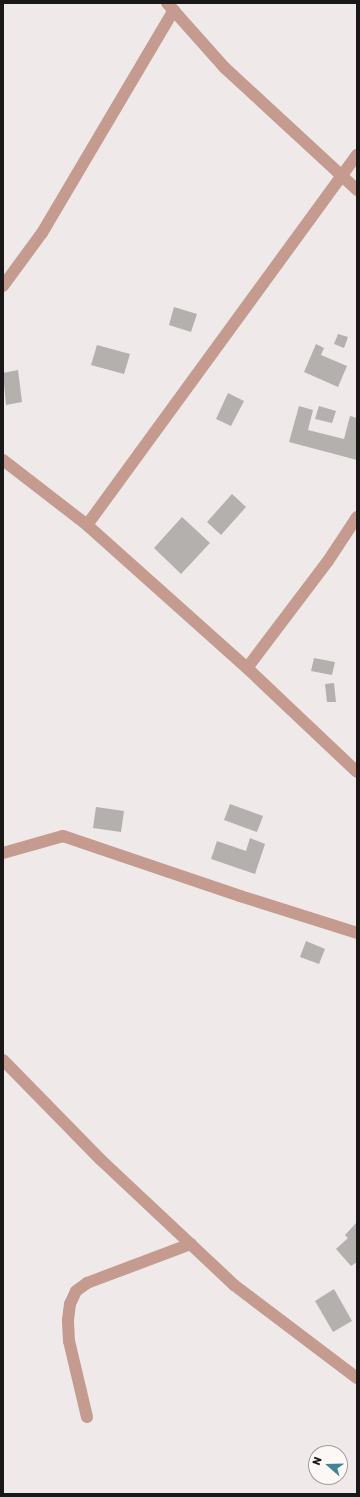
<!DOCTYPE html>
<html>
<head>
<meta charset="utf-8">
<style>
  body { margin:0 }
  #map { position:relative; width:360px; height:1497px; overflow:hidden; background:#efeae9; font-family:Rubik,sans-serif }
  div>[style] { position:absolute }
  .building>* { inset:0; background:#b4b0ae }
  .minor>* { height:12px; margin:-6px; padding:0 6px; transform-origin:6px; border-radius:6px; background:#c49b8e }
  span { translate:-50% -50%; white-space:nowrap; text-align:center; line-height:1.15; -webkit-text-stroke:3px #fcf8f6; paint-order:stroke }
  .frame { position:absolute; inset:0; border:4px solid #191717; pointer-events:none }
  .north { position:absolute; left:308px; top:1445px; width:40px; height:40px; box-sizing:border-box; background:#fcf8f6; border:1px solid #a19e9d; border-radius:50%; rotate:290deg; font-size:11px; font-weight:700; line-height:16px; text-align:center; color:#191717 }
  .north::after { content:''; display:block; margin:auto; width:14px; height:18px; background:#448497; clip-path:polygon(50% 0,100% 100%,50% 72%,0 100%) }
</style>
</head>
<body>
<div id="map">
  <div class="building">
    <div style="clip-path:polygon(174px 307px,197px 314px,191px 332px,169px 325px)"></div>
    <div style="clip-path:polygon(338px 334px,348px 337px,344px 348px,334px 344px)"></div>
    <div style="clip-path:polygon(316px 344px,324px 348px,321px 355px,347px 366px,338px 387px,304px 372px)"></div>
    <div style="clip-path:polygon(97px 345px,130px 354px,124px 374px,91px 365px)"></div>
    <div style="clip-path:polygon(18px 370px,22px 402px,6px 405px,3px 373px)"></div>
    <div style="clip-path:polygon(228px 393px,244px 401px,231px 426px,216px 419px)"></div>
    <div style="clip-path:polygon(299px 406px,313px 410px,308px 430px,344px 439px,350px 416px,357px 418px,357px 460px,289px 442px)"></div>
    <div style="clip-path:polygon(319px 406px,336px 411px,332px 423px,315px 419px)"></div>
    <div style="clip-path:polygon(232px 494px,246px 507px,221px 535px,207px 522px)"></div>
    <div style="clip-path:polygon(182px 517px,210px 543px,181px 574px,154px 548px)"></div>
    <div style="clip-path:polygon(314px 658px,335px 662px,332px 675px,311px 671px)"></div>
    <div style="clip-path:polygon(334px 683px,336px 702px,327px 702px,325px 684px)"></div>
    <div style="clip-path:polygon(230px 804px,263px 816px,257px 832px,224px 820px)"></div>
    <div style="clip-path:polygon(96px 807px,124px 811px,121px 832px,93px 828px)"></div>
    <div style="clip-path:polygon(250px 838px,265px 844px,255px 874px,211px 859px,217px 841px,246px 851px)"></div>
    <div style="clip-path:polygon(306px 941px,325px 949px,319px 964px,300px 957px)"></div>
    <div style="clip-path:polygon(357px 1222px,357px 1262px,351px 1266px,336px 1249px,348px 1238px,345px 1235px)"></div>
    <div style="clip-path:polygon(334px 1289px,352px 1321px,333px 1332px,315px 1301px)"></div>
  </div>
  <div class="minor">
    <div style="left:167px;top:3px;width:87px;rotate:48.3deg"></div>
    <div style="left:225px;top:68px;width:180px;rotate:42.7deg"></div>
    <div style="left:3px;top:286px;width:66px;rotate:-53.7deg"></div>
    <div style="left:42px;top:233px;width:259px;rotate:-59.4deg"></div>
    <div style="left:3px;top:460px;width:106px;rotate:37.7deg"></div>
    <div style="left:87px;top:525px;width:215px;rotate:41.8deg"></div>
    <div style="left:247px;top:668px;width:151px;rotate:43.4deg"></div>
    <div style="left:87px;top:525px;width:458px;rotate:-53.9deg"></div>
    <div style="left:247px;top:668px;width:134px;rotate:-52.9deg"></div>
    <div style="left:328px;top:561px;width:53px;rotate:-56.6deg"></div>
    <div style="left:3px;top:853px;width:62px;rotate:-15.8deg"></div>
    <div style="left:63px;top:836px;width:187px;rotate:18.7deg"></div>
    <div style="left:240px;top:896px;width:123px;rotate:17.5deg"></div>
    <div style="left:3px;top:1060px;width:140px;rotate:45.6deg"></div>
    <div style="left:101px;top:1160px;width:183px;rotate:43.2deg"></div>
    <div style="left:234px;top:1285px;width:154px;rotate:37.1deg"></div>
    <div style="left:87px;top:1417px;width:78px;rotate:-103.3deg"></div>
    <div style="left:69px;top:1341px;width:21px;rotate:-93deg"></div>
    <div style="left:68px;top:1320px;width:16px;rotate:-83deg"></div>
    <div style="left:70px;top:1304px;width:14px;rotate:-65deg"></div>
    <div style="left:76px;top:1291px;width:14px;rotate:-36deg"></div>
    <div style="left:87px;top:1283px;width:111px;rotate:-20.6deg"></div>
  </div>
  <div class="frame"></div>
  <div class="north">N</div>
</div>
</body>
</html>
